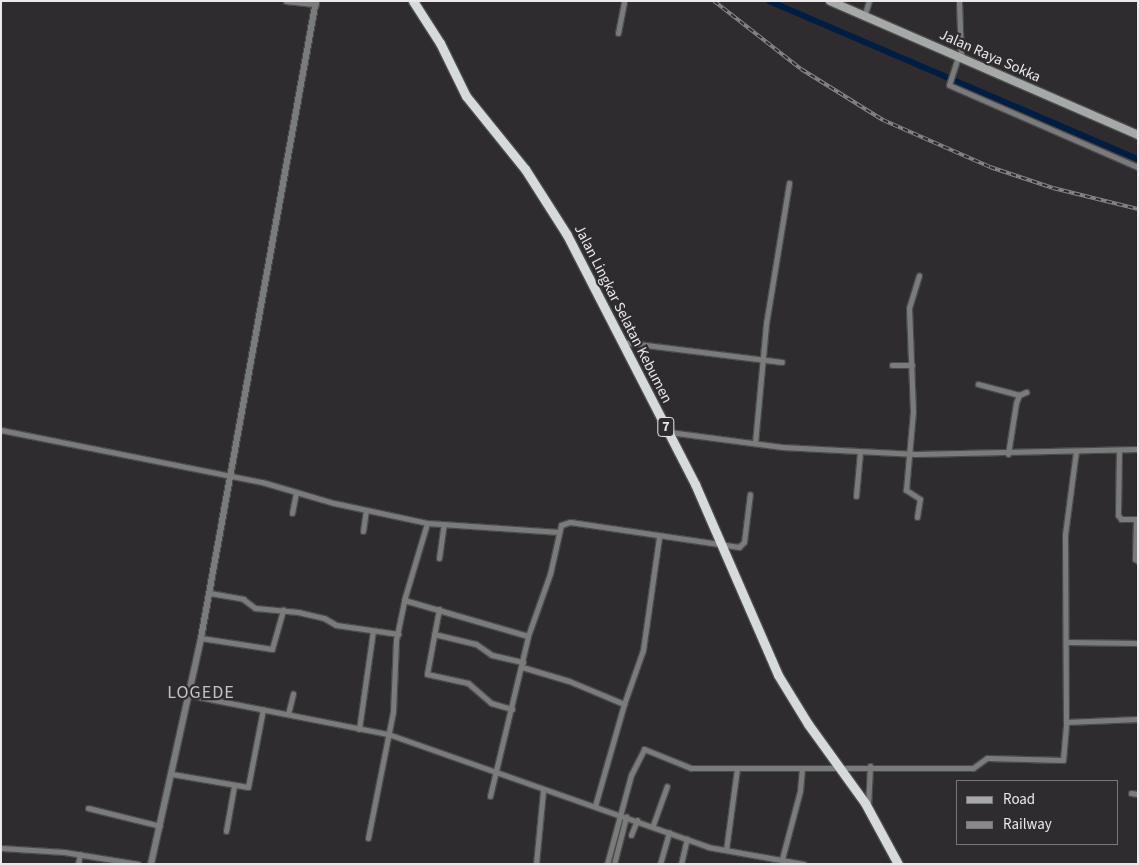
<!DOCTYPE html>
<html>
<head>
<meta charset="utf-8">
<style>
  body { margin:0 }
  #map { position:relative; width:1139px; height:865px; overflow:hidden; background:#2f2c2f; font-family:"Source Sans 3",sans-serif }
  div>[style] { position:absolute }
  .canal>* { height:6px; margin:-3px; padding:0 3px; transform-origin:3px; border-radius:3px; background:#001d43 }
  .roads { filter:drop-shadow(1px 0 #4d4a4d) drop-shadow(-1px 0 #4d4a4d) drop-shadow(0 1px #4d4a4d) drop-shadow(0 -1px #4d4a4d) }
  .minor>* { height:5px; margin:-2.5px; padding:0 2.5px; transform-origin:2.5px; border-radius:2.5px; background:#7a7c7b }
  .tertiary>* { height:6px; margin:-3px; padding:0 3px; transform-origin:3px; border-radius:3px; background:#7a7c7b }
  .secondary>* { height:8px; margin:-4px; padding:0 4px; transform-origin:4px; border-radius:4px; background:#a5a9a8 }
  .trunk>* { height:9px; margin:-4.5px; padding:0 4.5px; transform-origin:4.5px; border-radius:4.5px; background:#d6dada }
  .rail>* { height:4px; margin-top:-2px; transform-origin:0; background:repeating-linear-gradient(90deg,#2f2c2f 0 5.5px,#8a878a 0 11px); box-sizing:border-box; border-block:1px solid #8a878a }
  span { translate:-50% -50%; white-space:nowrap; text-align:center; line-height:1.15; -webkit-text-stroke:4.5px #2f2c2f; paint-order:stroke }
  .shield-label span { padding:1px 4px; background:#2f2c2f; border:1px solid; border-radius:4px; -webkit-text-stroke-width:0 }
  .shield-label { font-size:14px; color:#ebe9eb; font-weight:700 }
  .street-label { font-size:15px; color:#ebe9eb }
  .quarter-label { font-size:18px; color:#c6c2c6; letter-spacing:1px }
  .frame { position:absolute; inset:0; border:2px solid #ebe9eb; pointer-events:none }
  .legend { position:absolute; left:956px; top:780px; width:162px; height:65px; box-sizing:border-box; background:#2f2c2f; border:1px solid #7a787a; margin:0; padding:6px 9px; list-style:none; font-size:15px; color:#ebe9eb }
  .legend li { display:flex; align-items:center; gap:10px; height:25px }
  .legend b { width:25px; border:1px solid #7a787a }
</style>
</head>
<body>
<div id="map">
  <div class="canal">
    <div style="left:769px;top:1px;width:401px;rotate:23.2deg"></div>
  </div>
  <div class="roads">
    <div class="minor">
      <div style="left:286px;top:1px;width:30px;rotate:6deg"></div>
      <div style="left:959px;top:1px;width:57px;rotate:88deg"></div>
      <div style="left:864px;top:17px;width:17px;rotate:-73deg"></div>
      <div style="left:618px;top:33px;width:33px;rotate:-79deg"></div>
      <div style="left:958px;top:57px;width:29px;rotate:108deg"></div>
      <div style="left:949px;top:85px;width:206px;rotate:23.5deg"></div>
      <div style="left:622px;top:342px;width:161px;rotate:7.1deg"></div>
      <div style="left:892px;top:365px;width:20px"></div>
      <div style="left:978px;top:384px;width:42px;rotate:15deg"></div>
      <div style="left:1px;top:430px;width:266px;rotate:11.3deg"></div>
      <div style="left:262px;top:482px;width:75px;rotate:16.3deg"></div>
      <div style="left:334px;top:503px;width:95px;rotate:12.1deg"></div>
      <div style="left:427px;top:523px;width:132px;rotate:3.9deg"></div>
      <div style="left:669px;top:432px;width:114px;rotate:7.6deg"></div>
      <div style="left:782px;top:447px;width:134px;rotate:3deg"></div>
      <div style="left:916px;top:454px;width:222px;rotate:-1.3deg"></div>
      <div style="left:755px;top:443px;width:120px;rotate:-84.7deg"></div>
      <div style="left:766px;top:324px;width:143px;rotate:-80.7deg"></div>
      <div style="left:1119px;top:450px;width:65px;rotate:90.9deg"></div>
      <div style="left:1118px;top:515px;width:5px;rotate:53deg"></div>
      <div style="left:1121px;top:519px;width:17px"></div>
      <div style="left:1076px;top:451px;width:85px;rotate:97.5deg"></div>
      <div style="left:1065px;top:535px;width:187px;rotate:89.7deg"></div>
      <div style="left:1066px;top:722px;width:72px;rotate:-2.4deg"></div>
      <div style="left:1008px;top:454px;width:52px;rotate:-81.1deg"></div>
      <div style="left:1016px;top:403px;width:9px;rotate:-69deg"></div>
      <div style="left:1019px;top:395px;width:8px;rotate:-23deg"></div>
      <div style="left:856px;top:496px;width:44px;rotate:-84.8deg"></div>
      <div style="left:292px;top:513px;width:21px;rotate:-79deg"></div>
      <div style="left:917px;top:517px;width:18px;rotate:-81deg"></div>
      <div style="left:920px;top:499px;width:17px;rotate:-147deg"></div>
      <div style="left:906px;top:490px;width:78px;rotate:-84.9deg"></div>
      <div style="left:913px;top:412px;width:104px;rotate:-92.2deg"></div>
      <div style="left:909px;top:308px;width:34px;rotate:-73deg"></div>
      <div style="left:1136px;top:519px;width:40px;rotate:91.4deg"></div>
      <div style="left:1135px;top:559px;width:4px;rotate:34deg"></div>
      <div style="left:363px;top:531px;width:21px;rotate:-82deg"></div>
      <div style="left:439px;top:558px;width:34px;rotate:-82deg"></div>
      <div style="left:210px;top:593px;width:34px;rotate:10deg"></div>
      <div style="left:243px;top:599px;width:15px;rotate:37deg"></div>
      <div style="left:255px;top:608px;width:43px;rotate:5.3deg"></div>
      <div style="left:298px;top:612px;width:27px;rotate:13deg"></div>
      <div style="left:324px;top:618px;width:14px;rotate:30deg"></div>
      <div style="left:336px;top:625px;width:63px;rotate:8.3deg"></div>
      <div style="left:404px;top:600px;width:129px;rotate:16.2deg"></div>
      <div style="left:439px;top:609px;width:66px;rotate:100.5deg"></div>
      <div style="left:427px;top:674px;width:42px;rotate:12.4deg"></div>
      <div style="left:468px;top:683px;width:30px;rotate:41deg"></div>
      <div style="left:491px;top:703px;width:22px;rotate:16deg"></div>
      <div style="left:434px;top:634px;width:43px;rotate:13.4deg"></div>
      <div style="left:476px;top:644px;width:19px;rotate:35deg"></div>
      <div style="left:492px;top:655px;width:32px;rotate:13deg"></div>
      <div style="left:201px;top:638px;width:72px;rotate:8.8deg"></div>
      <div style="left:272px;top:649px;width:41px;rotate:-74.2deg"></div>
      <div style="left:1066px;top:642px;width:72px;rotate:0.8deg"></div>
      <div style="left:522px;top:667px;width:49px;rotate:16.6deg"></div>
      <div style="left:569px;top:681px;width:60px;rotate:22.7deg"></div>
      <div style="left:624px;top:704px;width:57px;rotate:-70.6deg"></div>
      <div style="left:643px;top:650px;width:114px;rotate:-81.9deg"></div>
      <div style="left:189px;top:695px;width:203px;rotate:11.1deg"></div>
      <div style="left:388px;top:734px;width:339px;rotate:19.4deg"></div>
      <div style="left:708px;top:847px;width:97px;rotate:10.1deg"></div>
      <div style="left:288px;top:714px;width:21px;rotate:-76deg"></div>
      <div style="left:359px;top:729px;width:99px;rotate:-81.9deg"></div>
      <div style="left:172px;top:774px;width:77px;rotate:9.7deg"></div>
      <div style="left:248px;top:787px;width:79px;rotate:-79.1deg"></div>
      <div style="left:1131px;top:793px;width:7px;rotate:8deg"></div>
      <div style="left:490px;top:796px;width:164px;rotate:-76.6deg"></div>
      <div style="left:528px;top:636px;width:66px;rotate:-70.5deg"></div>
      <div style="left:550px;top:574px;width:50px;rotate:-77.3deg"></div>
      <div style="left:561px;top:525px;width:9px;rotate:-18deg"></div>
      <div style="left:570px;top:522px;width:171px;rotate:8.4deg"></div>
      <div style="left:739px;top:547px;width:7px;rotate:-45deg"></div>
      <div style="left:744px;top:542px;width:48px;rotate:-82.9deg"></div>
      <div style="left:595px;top:806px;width:106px;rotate:-74.1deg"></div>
      <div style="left:868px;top:806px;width:40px;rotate:-87.1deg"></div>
      <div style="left:88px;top:808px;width:74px;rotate:14deg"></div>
      <div style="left:653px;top:825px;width:41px;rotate:-70.3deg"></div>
      <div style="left:226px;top:831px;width:46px;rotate:-79.9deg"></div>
      <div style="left:631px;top:835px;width:16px;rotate:-68deg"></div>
      <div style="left:368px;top:838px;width:128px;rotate:-78.8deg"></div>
      <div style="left:393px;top:712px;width:72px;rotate:-87.6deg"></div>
      <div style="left:396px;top:640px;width:44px;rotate:-78.2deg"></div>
      <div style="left:405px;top:597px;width:77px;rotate:-73.4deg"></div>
      <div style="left:1px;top:848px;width:63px;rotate:3.6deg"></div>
      <div style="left:64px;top:852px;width:75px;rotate:9.2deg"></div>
      <div style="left:726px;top:850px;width:82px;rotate:-82.3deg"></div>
      <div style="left:782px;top:859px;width:70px;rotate:-75.2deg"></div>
      <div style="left:800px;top:791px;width:21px;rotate:-85deg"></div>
      <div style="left:78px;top:864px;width:10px;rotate:-79deg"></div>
      <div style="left:536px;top:864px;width:73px;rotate:-84.5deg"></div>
      <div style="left:607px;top:864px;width:92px;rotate:-74.9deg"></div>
      <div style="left:631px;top:775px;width:29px;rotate:-63deg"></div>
      <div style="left:644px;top:749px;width:51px;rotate:22deg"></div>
      <div style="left:691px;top:768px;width:282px"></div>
      <div style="left:973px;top:768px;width:17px;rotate:-36deg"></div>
      <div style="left:987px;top:758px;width:76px;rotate:1.5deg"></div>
      <div style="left:1063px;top:760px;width:38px;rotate:-85deg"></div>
      <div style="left:614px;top:864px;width:49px;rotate:-75.7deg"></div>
      <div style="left:660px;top:864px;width:33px;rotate:-74deg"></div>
      <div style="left:681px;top:864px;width:26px;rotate:-77deg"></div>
    </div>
    <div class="tertiary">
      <div style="left:151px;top:864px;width:231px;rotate:-77.5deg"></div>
      <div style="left:201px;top:638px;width:647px;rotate:-79.77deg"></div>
    </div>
    <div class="secondary">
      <div style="left:830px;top:1px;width:336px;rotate:23.5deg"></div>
    </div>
    <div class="trunk">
      <div style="left:413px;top:1px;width:50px;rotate:57.3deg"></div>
      <div style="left:440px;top:43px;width:59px;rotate:63.9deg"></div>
      <div style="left:466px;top:96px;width:94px;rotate:51.1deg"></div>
      <div style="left:525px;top:169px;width:78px;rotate:57.5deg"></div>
      <div style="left:567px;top:235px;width:280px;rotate:62.8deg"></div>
      <div style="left:695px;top:484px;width:208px;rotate:66.5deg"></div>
      <div style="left:778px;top:675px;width:57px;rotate:58.5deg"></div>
      <div style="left:808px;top:724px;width:97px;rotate:54.2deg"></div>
      <div style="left:865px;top:803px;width:69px;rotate:61.6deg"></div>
    </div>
  </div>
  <div class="rail">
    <div style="left:714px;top:1px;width:110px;rotate:38deg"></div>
    <div style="left:801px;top:69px;width:97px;rotate:31.9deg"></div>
    <div style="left:883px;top:120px;width:117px;rotate:23.7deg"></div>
    <div style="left:990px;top:167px;width:66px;rotate:18.4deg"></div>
    <div style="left:1053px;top:188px;width:88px;rotate:13.9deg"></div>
  </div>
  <div class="shield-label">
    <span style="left:666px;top:427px">7</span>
  </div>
  <div class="street-label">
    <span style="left:990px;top:56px;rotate:24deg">Jalan Raya Sokka</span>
    <span style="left:623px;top:314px;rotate:63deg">Jalan Lingkar Selatan Kebumen</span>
  </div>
  <div class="quarter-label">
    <span style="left:201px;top:693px">LOGEDE</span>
  </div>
  <div class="frame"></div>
  <ul class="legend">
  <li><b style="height:6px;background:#a5a9a8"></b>Road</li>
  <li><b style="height:6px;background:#8a878a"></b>Railway</li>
  </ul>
</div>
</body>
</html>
